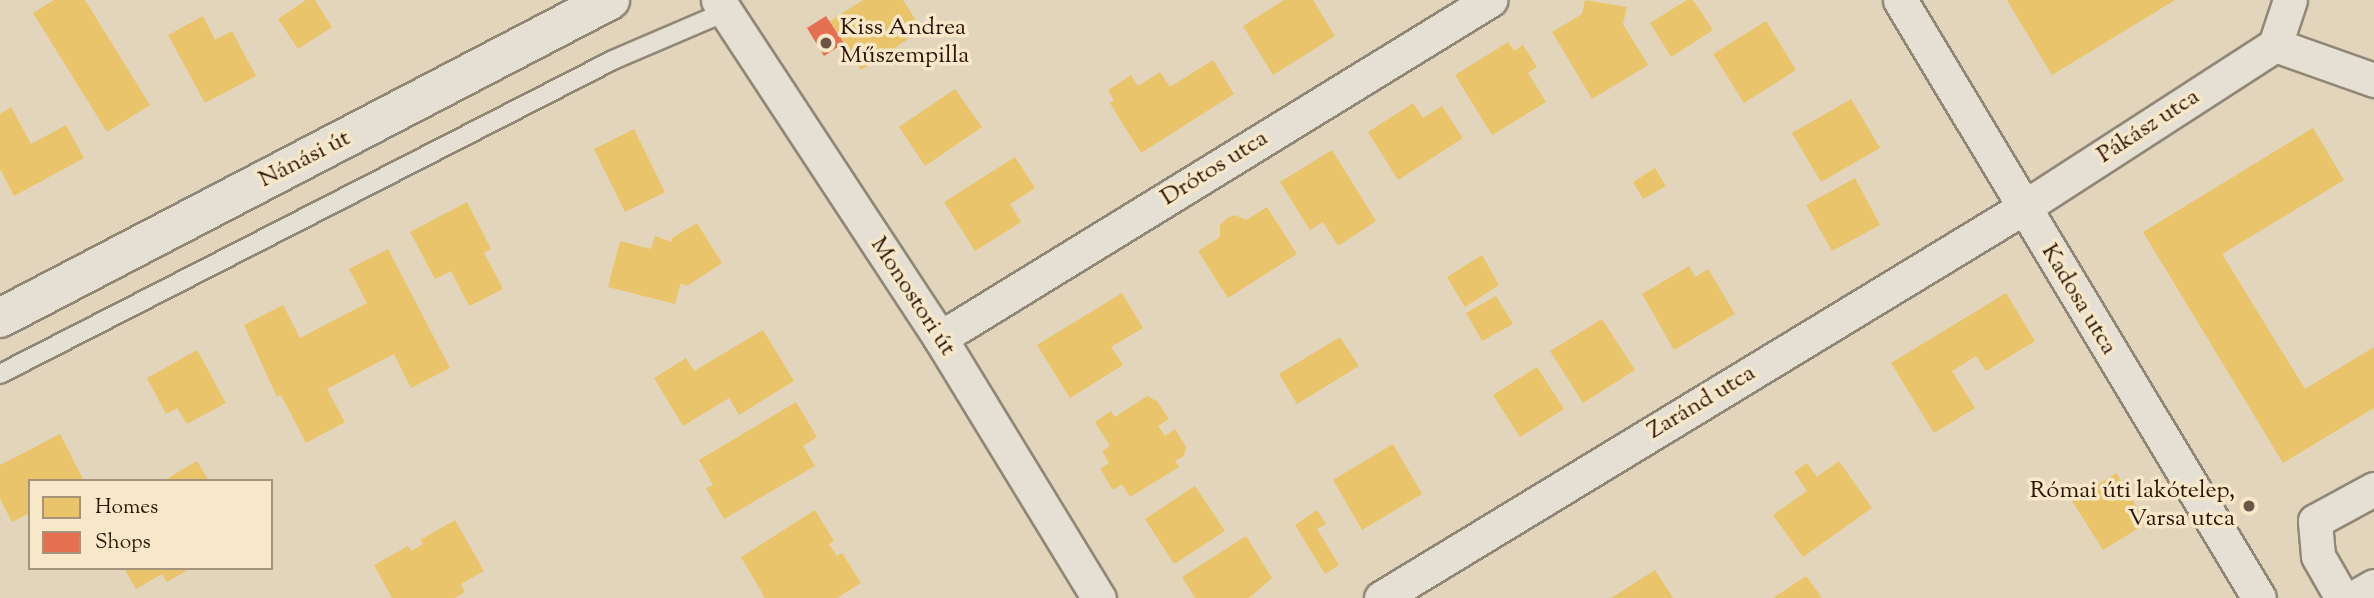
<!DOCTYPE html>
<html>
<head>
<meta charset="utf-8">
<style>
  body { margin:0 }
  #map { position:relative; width:2374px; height:598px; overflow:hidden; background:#e2d5bb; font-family:"Sorts Mill Goudy",serif }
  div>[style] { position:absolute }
  .homes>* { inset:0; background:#e9c46a }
  .shops>* { inset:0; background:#e76f51 }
  .roads { filter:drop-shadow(2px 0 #918777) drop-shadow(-2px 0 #918777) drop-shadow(0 2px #918777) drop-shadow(0 -2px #918777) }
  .service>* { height:18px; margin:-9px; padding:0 9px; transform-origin:9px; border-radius:9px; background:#e6e0d4 }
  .minor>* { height:33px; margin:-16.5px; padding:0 16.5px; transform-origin:16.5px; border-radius:16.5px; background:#e6e0d4 }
  .tertiary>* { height:38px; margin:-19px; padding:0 19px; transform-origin:19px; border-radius:19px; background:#e6e0d4 }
  .dots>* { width:19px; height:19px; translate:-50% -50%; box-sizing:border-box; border:4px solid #f6e8c9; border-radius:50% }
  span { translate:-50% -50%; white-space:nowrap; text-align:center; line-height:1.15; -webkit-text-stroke:7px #f6e8c9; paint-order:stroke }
  .poi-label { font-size:24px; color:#2d1308 }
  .left { translate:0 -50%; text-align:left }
  .right { translate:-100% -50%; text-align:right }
  .street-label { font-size:24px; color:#2d1308 }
  .legend { position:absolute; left:28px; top:479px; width:245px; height:91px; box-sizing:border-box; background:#f6e8c9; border:2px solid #a6937c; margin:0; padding:9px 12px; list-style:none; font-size:21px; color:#2d1308 }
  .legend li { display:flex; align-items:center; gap:14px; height:35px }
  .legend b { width:35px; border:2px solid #a6937c }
</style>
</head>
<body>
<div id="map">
  <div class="homes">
    <div style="clip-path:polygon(54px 0,85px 0,150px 105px,107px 132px,33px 13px)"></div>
    <div style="clip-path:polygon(306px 0,315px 0,332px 27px,298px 49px,278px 19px)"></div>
    <div style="clip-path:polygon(863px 0,903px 0,922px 30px,861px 70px,830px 21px)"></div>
    <div style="clip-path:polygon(1284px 0,1313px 0,1335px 36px,1273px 75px,1243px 26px)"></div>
    <div style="clip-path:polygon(1585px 0,1627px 7px,1623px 24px,1648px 65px,1592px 99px,1552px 32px,1582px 14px)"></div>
    <div style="clip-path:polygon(1687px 0,1693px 0,1713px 30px,1671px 57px,1650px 23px)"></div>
    <div style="clip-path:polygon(2007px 0,2175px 0,2052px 75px)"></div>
    <div style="clip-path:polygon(203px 16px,215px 40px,232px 31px,256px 76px,205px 103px,168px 35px)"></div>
    <div style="clip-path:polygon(1766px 21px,1796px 70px,1744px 103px,1713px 54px)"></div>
    <div style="clip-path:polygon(1508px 42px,1514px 51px,1523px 45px,1537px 67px,1528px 73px,1546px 102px,1492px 135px,1455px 75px)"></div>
    <div style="clip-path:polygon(1213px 60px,1234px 94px,1141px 153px,1110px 103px,1114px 100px,1108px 90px,1131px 75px,1138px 86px,1160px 72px,1170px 87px)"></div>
    <div style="clip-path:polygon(955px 89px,982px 127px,925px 166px,899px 127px)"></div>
    <div style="clip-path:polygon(1851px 99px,1880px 148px,1821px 182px,1792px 133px)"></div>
    <div style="clip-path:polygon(1413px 103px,1423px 118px,1442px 106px,1463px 138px,1398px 180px,1368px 132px)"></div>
    <div style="clip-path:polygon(11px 107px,31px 144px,66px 125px,84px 158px,14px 196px,0 169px,0 114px)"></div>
    <div style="clip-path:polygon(2313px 128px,2344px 180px,2222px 254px,2305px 389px,2374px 347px,2374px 408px,2283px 463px,2143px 232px)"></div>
    <div style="clip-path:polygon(634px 129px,665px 192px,625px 212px,594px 149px)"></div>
    <div style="clip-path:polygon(1332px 150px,1376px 221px,1338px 246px,1323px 222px,1310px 230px,1280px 182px)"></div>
    <div style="clip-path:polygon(1015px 157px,1035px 188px,1010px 204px,1021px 222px,975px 251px,944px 202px)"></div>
    <div style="clip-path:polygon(1655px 168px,1666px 186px,1643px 199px,1633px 182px)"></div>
    <div style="clip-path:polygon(1855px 178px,1880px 225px,1832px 251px,1806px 205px)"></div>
    <div style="clip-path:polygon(467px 202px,491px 249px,484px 253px,503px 289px,469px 306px,451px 271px,435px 279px,410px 232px)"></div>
    <div style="clip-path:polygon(1267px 207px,1297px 254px,1228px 298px,1198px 251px,1220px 237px,1220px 225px,1227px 218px,1235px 215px,1246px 220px)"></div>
    <div style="clip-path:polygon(697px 223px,722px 263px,687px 286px,681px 283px,675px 304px,608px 287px,620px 241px,651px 249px,655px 236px,672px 242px,672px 238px)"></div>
    <div style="clip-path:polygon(388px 249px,450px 368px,411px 388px,394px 354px,327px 389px,345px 422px,306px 443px,281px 395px,277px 397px,244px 325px,283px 305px,300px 338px,367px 303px,349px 269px)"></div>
    <div style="clip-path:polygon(1482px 255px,1499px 285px,1465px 307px,1447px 277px)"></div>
    <div style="clip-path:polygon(1689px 266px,1695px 277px,1708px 269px,1735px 314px,1674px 350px,1642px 294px)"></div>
    <div style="clip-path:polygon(1122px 293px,1143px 328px,1111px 347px,1123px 365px,1070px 398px,1037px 345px)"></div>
    <div style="clip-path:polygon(2006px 293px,2035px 341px,1986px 371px,1976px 356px,1952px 371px,1975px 408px,1934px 433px,1891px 363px)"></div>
    <div style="clip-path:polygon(1496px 296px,1513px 324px,1482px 341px,1466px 313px)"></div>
    <div style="clip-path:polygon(1602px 319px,1635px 370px,1583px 403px,1550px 351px)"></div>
    <div style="clip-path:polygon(763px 330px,794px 381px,739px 415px,729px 398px,683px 426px,654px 378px,686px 358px,694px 371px)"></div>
    <div style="clip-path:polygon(1340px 337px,1359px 366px,1297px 404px,1279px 374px)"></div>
    <div style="clip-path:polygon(197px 350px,226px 403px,187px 424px,177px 408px,166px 414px,147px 378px)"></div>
    <div style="clip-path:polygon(1537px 367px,1564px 409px,1520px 437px,1493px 395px)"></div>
    <div style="clip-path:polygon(1147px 396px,1157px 401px,1169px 419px,1158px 426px,1165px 436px,1175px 429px,1186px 447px,1184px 456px,1175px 461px,1179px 467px,1130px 497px,1122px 484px,1113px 490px,1100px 469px,1109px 463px,1102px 451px,1110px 446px,1095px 422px,1111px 411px,1115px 417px)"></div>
    <div style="clip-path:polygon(796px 402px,817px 437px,803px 446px,815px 466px,724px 519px,706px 488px,713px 485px,699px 460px)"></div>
    <div style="clip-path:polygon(60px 434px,84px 481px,30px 481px,30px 513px,12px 522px,0 499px,0 465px)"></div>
    <div style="clip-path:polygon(1393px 444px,1422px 494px,1362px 530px,1333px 480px)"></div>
    <div style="clip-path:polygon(197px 461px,209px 481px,163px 481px)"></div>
    <div style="clip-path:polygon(1839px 461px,1872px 508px,1803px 557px,1773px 515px,1807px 491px,1794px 472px,1807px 463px,1817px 477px)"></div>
    <div style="clip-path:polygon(2116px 473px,2147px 523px,2103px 550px,2072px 501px)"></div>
    <div style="clip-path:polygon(1195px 486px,1225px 531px,1174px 564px,1145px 519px)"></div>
    <div style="clip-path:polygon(815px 510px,834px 541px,829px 544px,837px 556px,842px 553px,861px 583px,837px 598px,765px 598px,741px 557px)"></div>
    <div style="clip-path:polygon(1317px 510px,1326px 524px,1317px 529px,1339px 565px,1325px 574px,1295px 525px)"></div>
    <div style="clip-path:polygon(455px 520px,484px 571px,461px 584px,465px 592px,455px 598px,392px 598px,374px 565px,408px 546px,411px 551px,423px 544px,420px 540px)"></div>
    <div style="clip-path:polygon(1246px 536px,1272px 578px,1249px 598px,1195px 598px,1182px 577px)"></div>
    <div style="clip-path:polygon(124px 568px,185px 568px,186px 571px,167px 582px,162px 574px,136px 589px)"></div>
    <div style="clip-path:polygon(1655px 570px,1673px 598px,1611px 598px)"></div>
    <div style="clip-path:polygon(1806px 576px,1822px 598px,1773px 598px)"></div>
  </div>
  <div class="shops">
    <div style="clip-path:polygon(826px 16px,844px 43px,824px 56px,807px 28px)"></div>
  </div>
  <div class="roads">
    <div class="service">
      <div style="left:0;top:374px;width:689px;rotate:-27.12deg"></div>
      <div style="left:613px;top:60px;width:122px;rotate:-23.2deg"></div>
    </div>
    <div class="minor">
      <div style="left:718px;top:0;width:404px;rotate:56.7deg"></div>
      <div style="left:940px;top:338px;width:305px;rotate:58.6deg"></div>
      <div style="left:1900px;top:0;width:697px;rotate:59.02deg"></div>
      <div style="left:2275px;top:45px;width:105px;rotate:19.5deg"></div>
      <div style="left:940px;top:338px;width:646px;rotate:-31.57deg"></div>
      <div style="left:1381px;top:598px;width:751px;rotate:-31.28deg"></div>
      <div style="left:2023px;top:208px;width:300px;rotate:-32.9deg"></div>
      <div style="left:2275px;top:45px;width:47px;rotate:-71.6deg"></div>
      <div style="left:2342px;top:598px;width:48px;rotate:-119.7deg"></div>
      <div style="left:2318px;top:556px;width:35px;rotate:-95deg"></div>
      <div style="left:2315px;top:521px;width:67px;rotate:-28.5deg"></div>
      <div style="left:2353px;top:598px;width:24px;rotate:-30deg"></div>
    </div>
    <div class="tertiary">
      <div style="left:0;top:318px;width:688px;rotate:-27.53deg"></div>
    </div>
  </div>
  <div class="dots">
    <div style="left:826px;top:43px;background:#6c5747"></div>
    <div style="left:2249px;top:506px;background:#6c5747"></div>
  </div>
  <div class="poi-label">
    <span class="left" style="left:840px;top:43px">Kiss Andrea<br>Műszempilla</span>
    <span class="right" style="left:2235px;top:506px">Római úti lakótelep,<br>Varsa utca</span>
  </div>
  <div class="street-label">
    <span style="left:2149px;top:127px;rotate:-33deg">Pákász utca</span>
    <span style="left:305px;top:160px;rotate:-27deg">Nánási út</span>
    <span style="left:1215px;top:169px;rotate:-32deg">Drótos utca</span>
    <span style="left:912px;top:297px;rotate:57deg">Monostori út</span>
    <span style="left:2078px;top:300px;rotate:59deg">Kadosa utca</span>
    <span style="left:1702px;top:403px;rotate:-31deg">Zaránd utca</span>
  </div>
  <ul class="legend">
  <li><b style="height:19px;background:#e9c46a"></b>Homes</li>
  <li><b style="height:19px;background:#e76f51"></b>Shops</li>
  </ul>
</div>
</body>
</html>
